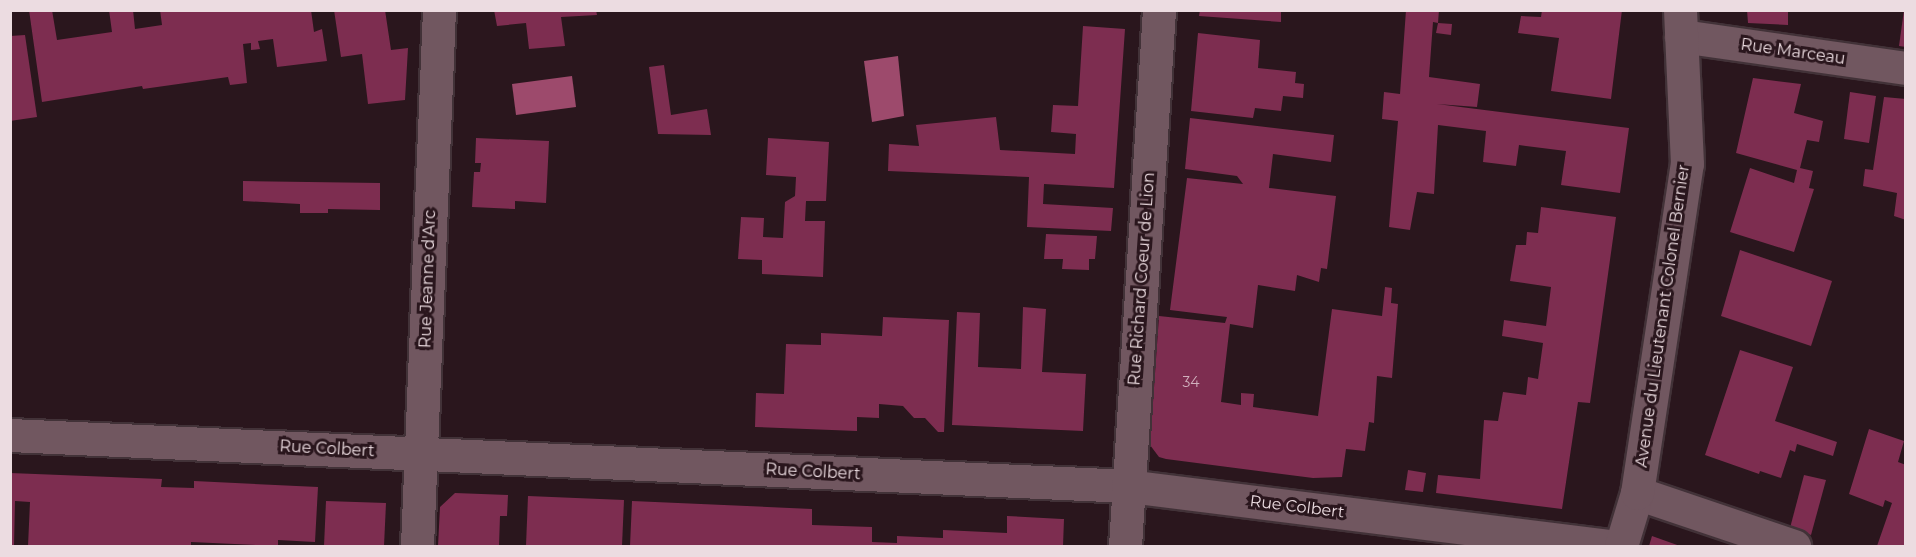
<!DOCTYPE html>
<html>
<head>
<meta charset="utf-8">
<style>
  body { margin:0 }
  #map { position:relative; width:1916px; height:557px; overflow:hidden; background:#2a161d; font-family:Montserrat,sans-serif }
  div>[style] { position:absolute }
  .water>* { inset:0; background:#9d4a6c }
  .building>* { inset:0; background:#7d2d50 }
  .roads { filter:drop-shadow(2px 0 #423238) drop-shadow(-2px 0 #423238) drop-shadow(0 2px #423238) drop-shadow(0 -2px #423238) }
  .minor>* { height:33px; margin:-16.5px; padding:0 16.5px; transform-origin:16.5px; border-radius:16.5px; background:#715760 }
  .tertiary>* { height:33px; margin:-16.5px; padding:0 16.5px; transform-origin:16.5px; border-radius:16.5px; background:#715760 }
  span { translate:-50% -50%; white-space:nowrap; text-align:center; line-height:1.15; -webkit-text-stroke:6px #2a161d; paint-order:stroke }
  .number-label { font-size:14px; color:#d0b0bd }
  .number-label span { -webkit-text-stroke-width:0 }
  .street-label { font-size:16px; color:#ecdce1 }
  .frame { position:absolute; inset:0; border:12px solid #ecdce1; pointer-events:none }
</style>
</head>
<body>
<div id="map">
  <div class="water">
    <div style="clip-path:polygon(898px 56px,904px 116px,872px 122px,864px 61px)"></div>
    <div style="clip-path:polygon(572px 76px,576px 107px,516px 115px,512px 84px)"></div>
  </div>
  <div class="building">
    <div style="clip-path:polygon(29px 10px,52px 10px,57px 40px,112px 32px,109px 10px,133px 10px,135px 29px,162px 25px,160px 10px,311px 10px,314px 32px,322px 29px,327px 61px,277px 67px,273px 39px,258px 41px,260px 49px,251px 50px,251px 43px,243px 44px,247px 83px,230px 85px,228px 77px,143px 89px,142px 86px,42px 102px)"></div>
    <div style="clip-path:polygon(334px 10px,385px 10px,391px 50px,408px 48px,405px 100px,368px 104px,362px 54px,341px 57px)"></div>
    <div style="clip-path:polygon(494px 10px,596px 10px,597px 15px,561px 17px,565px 46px,529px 49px,526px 23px,497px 26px)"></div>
    <div style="clip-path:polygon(1200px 10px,1281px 10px,1281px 22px,1199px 16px)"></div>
    <div style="clip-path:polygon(1406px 10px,1439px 10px,1438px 23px,1433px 22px,1429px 77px,1480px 84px,1477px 107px,1437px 104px,1629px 128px,1620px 193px,1561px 185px,1566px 151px,1519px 145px,1516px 166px,1483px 162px,1486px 131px,1438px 125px,1434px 194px,1417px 192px,1410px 230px,1389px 227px,1398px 121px,1382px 119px,1384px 92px,1400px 94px)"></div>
    <div style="clip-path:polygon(1542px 10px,1622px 10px,1611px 99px,1551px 91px,1559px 38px,1518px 33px,1521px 16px,1541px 17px)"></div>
    <div style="clip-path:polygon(1747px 10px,1788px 10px,1788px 25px,1748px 23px)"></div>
    <div style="clip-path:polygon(1904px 10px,1906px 10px,1906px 47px,1899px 46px)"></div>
    <div style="clip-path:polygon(1438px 23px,1452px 24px,1451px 35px,1436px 33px)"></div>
    <div style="clip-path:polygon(1083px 26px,1125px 29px,1114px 188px,1044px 184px,1043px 204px,1113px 208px,1111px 231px,1027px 227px,1029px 177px,888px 171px,889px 144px,919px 146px,916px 125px,996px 117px,1000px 150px,1075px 154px,1076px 134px,1051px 132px,1053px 105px,1078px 106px)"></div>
    <div style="clip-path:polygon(1198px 33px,1260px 40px,1258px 68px,1296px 72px,1295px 83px,1304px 84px,1303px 98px,1283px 96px,1281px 111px,1255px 108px,1253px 118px,1191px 111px)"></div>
    <div style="clip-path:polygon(25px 35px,37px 117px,10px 121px,10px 36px)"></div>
    <div style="clip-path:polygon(664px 65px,671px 115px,707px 109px,711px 135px,658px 134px,649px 67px)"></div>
    <div style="clip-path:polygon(1753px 78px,1801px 84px,1794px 113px,1823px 121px,1819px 142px,1807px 140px,1800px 168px,1813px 171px,1809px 188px,1814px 189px,1794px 252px,1730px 232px,1750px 168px,1794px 183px,1797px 170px,1736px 153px)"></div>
    <div style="clip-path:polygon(1850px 92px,1876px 96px,1869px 143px,1844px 139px)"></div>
    <div style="clip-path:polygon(1884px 97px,1906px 99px,1906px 220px,1894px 216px,1897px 193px,1863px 186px,1865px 169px,1873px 170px)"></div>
    <div style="clip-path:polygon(1190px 118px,1334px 135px,1331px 162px,1273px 154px,1269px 188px,1336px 196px,1327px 269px,1321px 268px,1319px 282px,1297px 275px,1295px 291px,1258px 285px,1253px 328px,1230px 324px,1221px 402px,1241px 405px,1241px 393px,1254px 394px,1253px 407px,1318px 416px,1332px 309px,1382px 316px,1385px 287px,1392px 288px,1391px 303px,1398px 304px,1392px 378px,1377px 376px,1374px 423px,1369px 422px,1365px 451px,1346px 449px,1342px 477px,1313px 478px,1166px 459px,1159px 457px,1150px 445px,1159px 316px,1225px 323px,1227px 317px,1170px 310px,1187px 178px,1243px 184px,1237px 176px,1185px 169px)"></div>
    <div style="clip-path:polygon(476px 138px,549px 141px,546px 203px,515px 201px,515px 209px,472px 207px,474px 172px,480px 172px,481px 163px,475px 163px)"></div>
    <div style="clip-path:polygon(768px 138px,829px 142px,826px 201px,806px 201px,805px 221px,825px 221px,823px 277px,762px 274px,762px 260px,738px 259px,741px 217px,764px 218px,763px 237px,783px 238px,785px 202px,795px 196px,796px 177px,766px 175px)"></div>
    <div style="clip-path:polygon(243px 181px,380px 183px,380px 210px,328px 209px,328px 213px,300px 213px,300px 204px,243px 201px)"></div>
    <div style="clip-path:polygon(1541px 207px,1616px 217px,1590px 403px,1578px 402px,1562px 509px,1436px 493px,1438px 475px,1480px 479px,1484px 420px,1498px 421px,1503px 392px,1526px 395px,1528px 377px,1538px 379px,1543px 343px,1502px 336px,1504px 320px,1546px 326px,1551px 287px,1510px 281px,1516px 245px,1526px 245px,1527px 232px,1538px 233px)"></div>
    <div style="clip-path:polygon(1046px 234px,1097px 236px,1095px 259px,1089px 259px,1089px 270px,1062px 269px,1063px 259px,1044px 259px)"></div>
    <div style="clip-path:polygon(1740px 250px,1832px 281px,1811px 346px,1721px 316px)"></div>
    <div style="clip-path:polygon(1023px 307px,1046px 309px,1042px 372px,1086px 374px,1083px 431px,952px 425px,957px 312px,980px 313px,978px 367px,1021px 369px)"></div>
    <div style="clip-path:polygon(883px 317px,949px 320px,944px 432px,938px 432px,925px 418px,914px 418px,903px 406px,879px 404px,879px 418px,857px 417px,857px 431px,755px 427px,756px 393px,784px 394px,786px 344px,821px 345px,821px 333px,882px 336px)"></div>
    <div style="clip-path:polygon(1740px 350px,1793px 367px,1775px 421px,1837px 442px,1833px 456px,1797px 444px,1795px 452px,1790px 450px,1781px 478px,1760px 471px,1759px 474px,1705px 455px)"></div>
    <div style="clip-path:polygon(1869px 429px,1904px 441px,1898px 462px,1906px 465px,1906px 546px,1877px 546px,1892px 503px,1885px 500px,1883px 507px,1849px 494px)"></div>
    <div style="clip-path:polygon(1408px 470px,1426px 473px,1423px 492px,1405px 490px)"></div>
    <div style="clip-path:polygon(10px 473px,162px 479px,161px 487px,194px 488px,194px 481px,318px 487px,315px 542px,278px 540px,278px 546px,191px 542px,191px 546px,28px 546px,30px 502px,15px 501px,14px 546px,10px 546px)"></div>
    <div style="clip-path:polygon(1804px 475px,1826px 480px,1811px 535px,1790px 528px)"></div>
    <div style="clip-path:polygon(455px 493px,508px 495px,507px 516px,500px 516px,499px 546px,438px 546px,440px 507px)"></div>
    <div style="clip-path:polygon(528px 496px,624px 500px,622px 546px,526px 546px)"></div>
    <div style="clip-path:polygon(326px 501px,386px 503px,384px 546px,324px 546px)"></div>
    <div style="clip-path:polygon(632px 501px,812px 509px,812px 525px,872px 527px,872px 542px,897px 543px,897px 536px,943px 538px,943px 530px,1007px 533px,1007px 516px,1062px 519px,1064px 519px,1063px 546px,630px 546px)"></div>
    <div style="clip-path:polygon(1652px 536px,1680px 546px,1649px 546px)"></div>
  </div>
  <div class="roads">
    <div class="minor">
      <div style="left:1681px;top:36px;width:227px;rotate:8.1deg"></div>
      <div style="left:10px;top:435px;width:1119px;rotate:2.61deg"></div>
      <div style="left:1128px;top:486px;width:488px;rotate:7.1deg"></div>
      <div style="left:1637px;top:493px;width:166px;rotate:18.7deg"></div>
      <div style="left:417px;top:546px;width:536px;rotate:-87.65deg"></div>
      <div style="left:1125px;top:546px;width:537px;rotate:-86.37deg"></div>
    </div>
    <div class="tertiary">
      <div style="left:1621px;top:546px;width:55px;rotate:-73.2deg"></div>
      <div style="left:1637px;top:493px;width:333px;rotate:-81.4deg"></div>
      <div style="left:1687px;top:164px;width:154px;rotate:-92.6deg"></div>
    </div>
  </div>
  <div class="number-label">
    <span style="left:1191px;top:382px">34</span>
  </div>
  <div class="street-label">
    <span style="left:1793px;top:52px;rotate:8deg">Rue Marceau</span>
    <span style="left:428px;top:279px;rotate:-88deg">Rue Jeanne d'Arc</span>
    <span style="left:1142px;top:279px;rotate:-86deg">Rue Richard Coeur de Lion</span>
    <span style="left:1663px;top:316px;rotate:-82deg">Avenue du Lieutenant Colonel Bernier</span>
    <span style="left:327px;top:449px;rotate:3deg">Rue Colbert</span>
    <span style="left:813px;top:472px;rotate:3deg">Rue Colbert</span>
    <span style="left:1297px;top:507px;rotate:7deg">Rue Colbert</span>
  </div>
  <div class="frame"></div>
</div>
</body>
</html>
